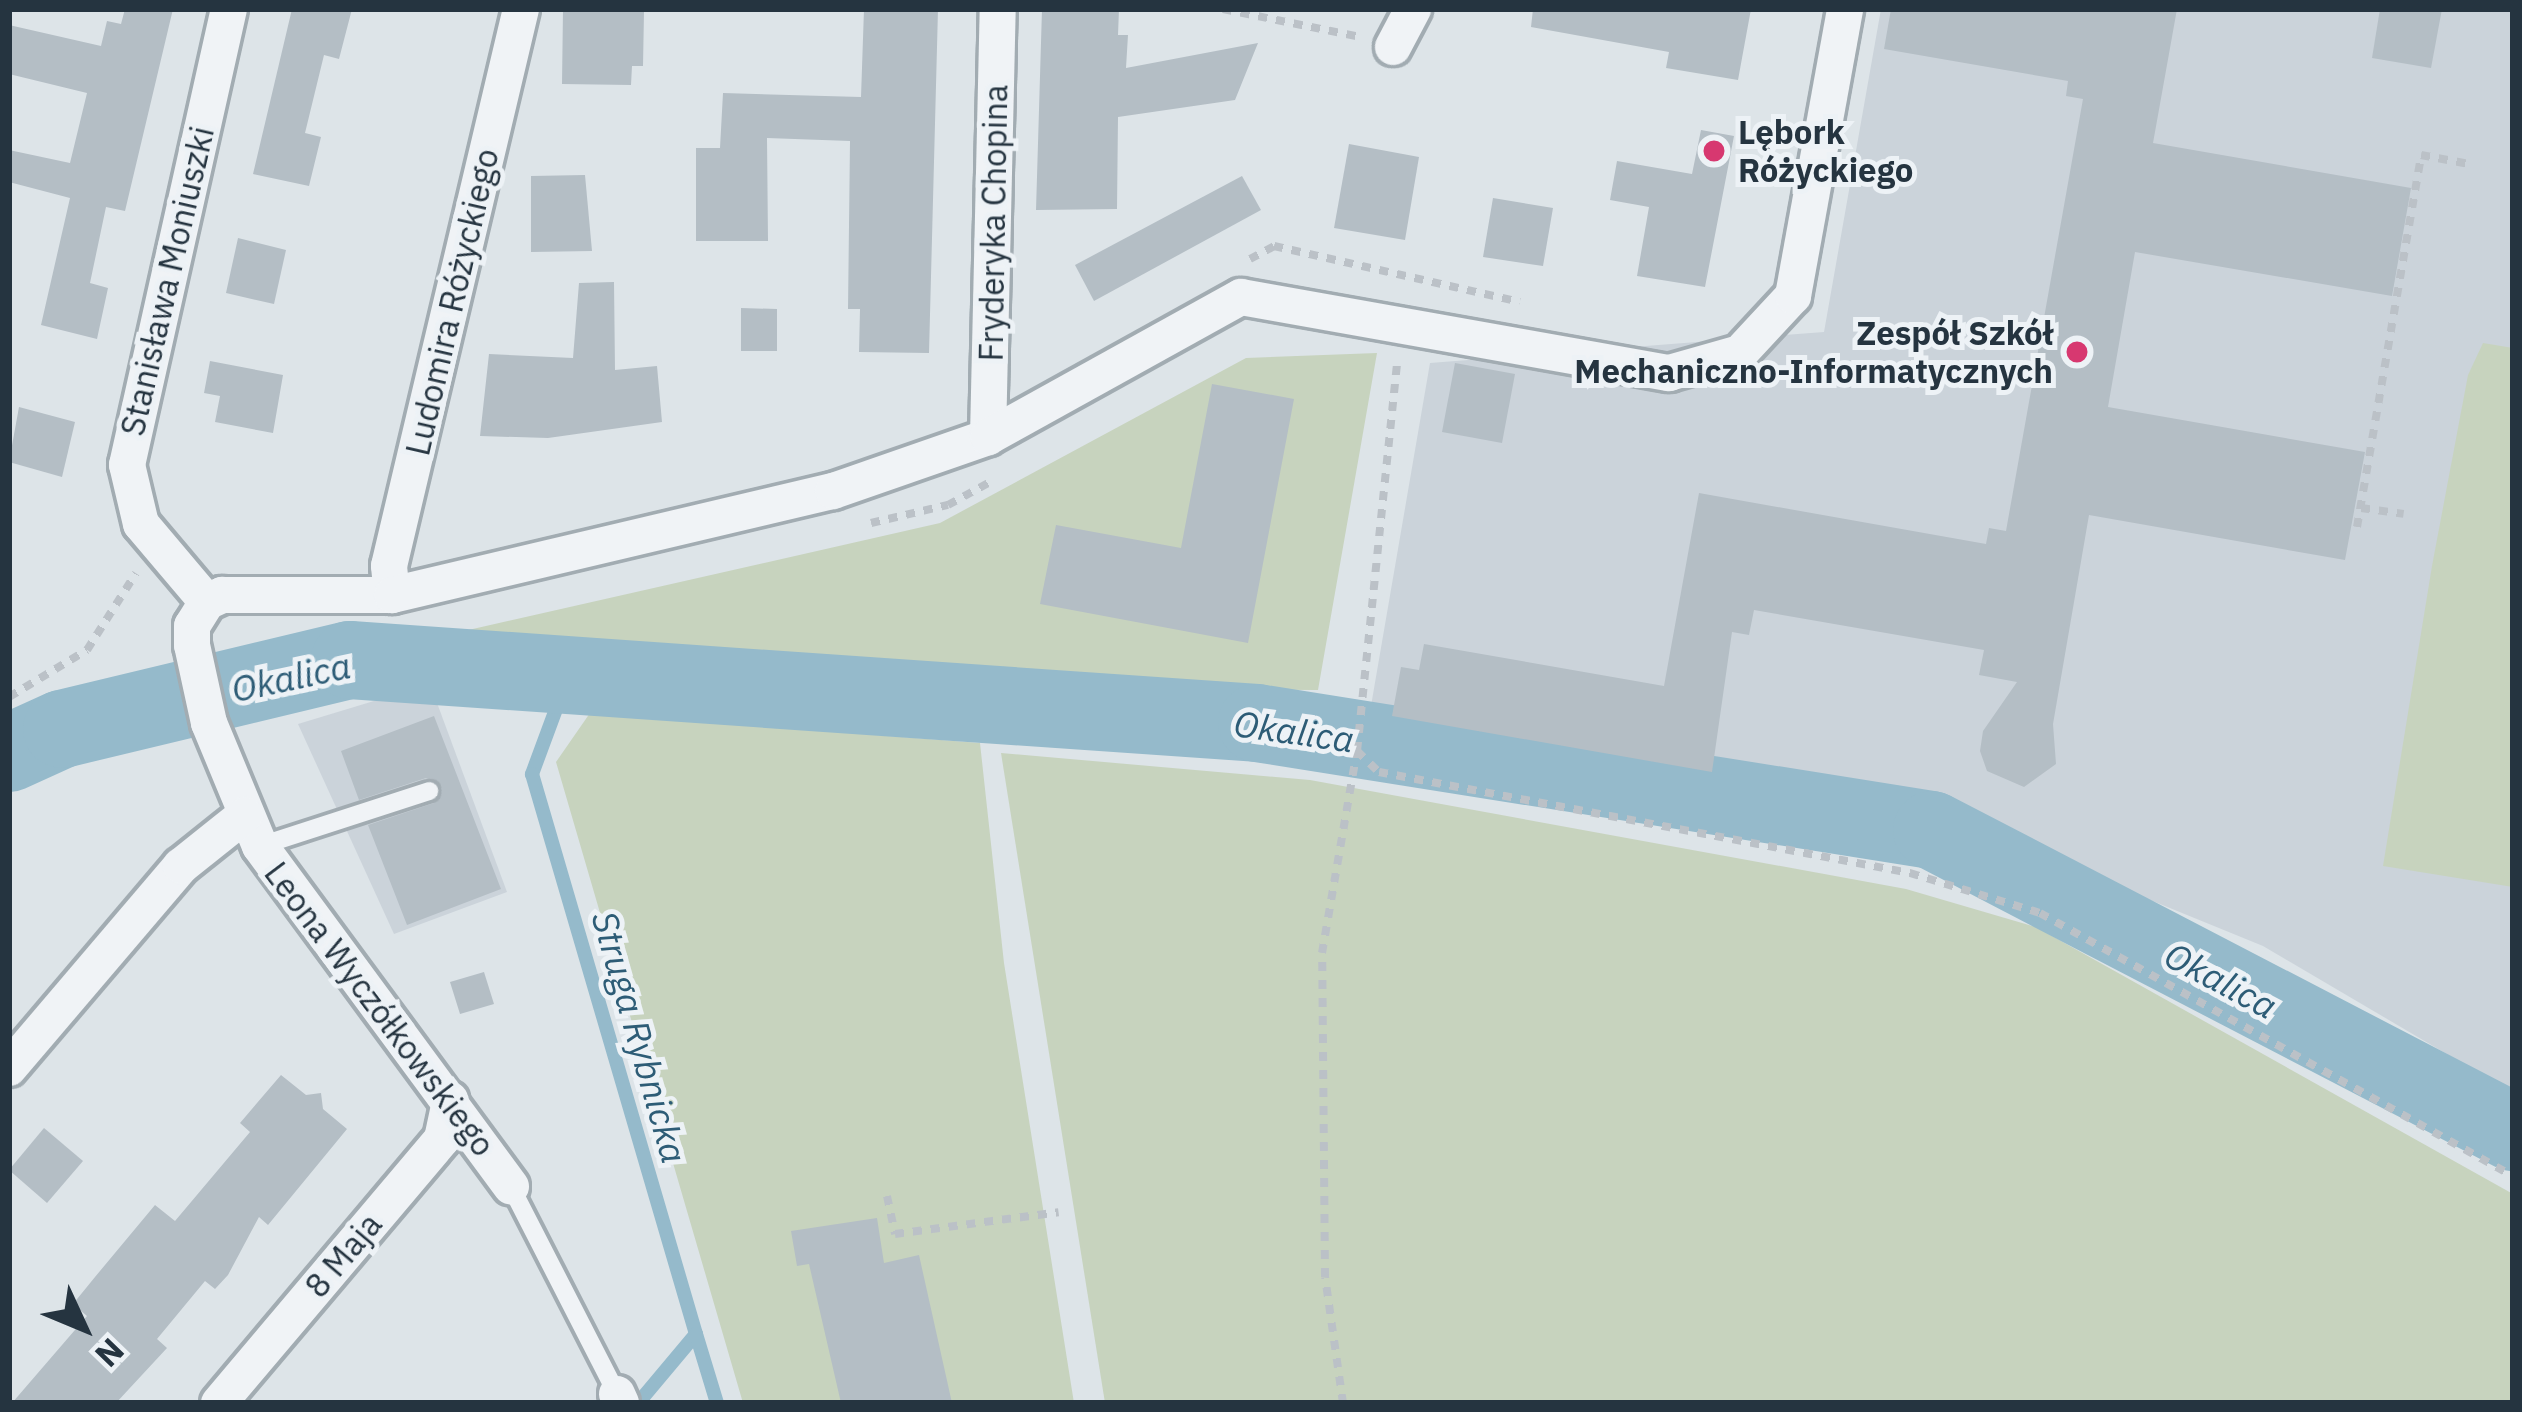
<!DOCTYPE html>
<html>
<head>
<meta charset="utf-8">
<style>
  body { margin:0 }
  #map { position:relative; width:2522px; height:1412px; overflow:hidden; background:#dde4e8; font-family:"IBM Plex Sans",sans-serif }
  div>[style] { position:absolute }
  .built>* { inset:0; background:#cbd3da }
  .green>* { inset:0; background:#c7d3be }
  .stream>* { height:14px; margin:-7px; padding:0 7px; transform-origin:7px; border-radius:7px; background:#95bacb }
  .river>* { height:78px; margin:-39px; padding:0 39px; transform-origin:39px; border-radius:39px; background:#95bacb }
  .building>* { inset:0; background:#b4bec5 }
  .path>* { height:8px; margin-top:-4px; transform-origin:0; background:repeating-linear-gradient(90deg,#bbc1c7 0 9px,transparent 0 18px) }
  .roads { filter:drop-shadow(3px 0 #a2acb2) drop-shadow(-3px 0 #a2acb2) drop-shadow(0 3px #a2acb2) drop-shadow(0 -3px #a2acb2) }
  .lane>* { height:18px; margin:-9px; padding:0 9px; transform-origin:9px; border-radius:9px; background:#f0f3f6 }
  .street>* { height:36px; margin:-18px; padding:0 18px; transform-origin:18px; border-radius:18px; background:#f0f3f6 }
  .dots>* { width:33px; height:33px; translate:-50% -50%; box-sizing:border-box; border:6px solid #edf2f6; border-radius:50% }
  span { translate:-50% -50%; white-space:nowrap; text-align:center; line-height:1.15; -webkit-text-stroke:10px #edf2f6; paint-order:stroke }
  .poi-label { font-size:33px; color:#253440; font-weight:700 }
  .left { translate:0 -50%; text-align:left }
  .right { translate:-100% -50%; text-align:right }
  .street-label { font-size:33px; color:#253440 }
  .water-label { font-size:36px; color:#2d5c76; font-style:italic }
  .frame { position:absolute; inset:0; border:12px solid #253440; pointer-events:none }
  .north { position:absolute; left:24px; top:1268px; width:120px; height:120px; -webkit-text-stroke:9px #edf2f6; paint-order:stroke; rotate:134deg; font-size:33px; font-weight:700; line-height:48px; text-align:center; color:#253440 }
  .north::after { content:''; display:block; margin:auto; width:42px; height:54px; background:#253440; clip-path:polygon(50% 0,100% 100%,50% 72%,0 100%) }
</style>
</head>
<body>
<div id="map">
  <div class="built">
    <div style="clip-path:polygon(1881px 9px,2513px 9px,2513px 1093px,2263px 946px,1915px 804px,1366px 735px,1430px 363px,1824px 332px)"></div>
    <div style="clip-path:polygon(430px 684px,507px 892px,394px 934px,298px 724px)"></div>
  </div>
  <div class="green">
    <div style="clip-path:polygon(2483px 343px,2513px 348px,2513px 887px,2383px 866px,2432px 566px,2468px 375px)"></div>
    <div style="clip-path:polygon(1377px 353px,1318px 690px,1111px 689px,407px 644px,940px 523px,1246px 358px)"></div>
    <div style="clip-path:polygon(590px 713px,980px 743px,1004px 963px,1074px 1403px,743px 1403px,556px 762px)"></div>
    <div style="clip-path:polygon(1001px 753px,1310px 780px,1906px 889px,2036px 927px,2513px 1194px,2513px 1403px,1105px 1403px)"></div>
  </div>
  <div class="stream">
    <div style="left:569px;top:674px;width:107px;rotate:110.3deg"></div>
    <div style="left:532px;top:774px;width:584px;rotate:73.68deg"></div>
    <div style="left:696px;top:1334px;width:90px;rotate:130deg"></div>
    <div style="left:696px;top:1334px;width:72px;rotate:73.1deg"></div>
  </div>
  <div class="river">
    <div style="left:9px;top:753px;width:58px;rotate:-24.4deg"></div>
    <div style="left:62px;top:729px;width:296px;rotate:-13.5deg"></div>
    <div style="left:350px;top:660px;width:909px;rotate:3.97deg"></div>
    <div style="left:1257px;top:723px;width:683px;rotate:9.01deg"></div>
    <div style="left:1932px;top:830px;width:655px;rotate:27.47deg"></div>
  </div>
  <div class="building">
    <div style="clip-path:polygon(125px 9px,173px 9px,125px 211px,106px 207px,90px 283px,108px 288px,97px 339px,41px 325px,70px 198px,9px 182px,9px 150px,70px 163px,87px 93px,9px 74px,9px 25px,101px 46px,107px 21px,121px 24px)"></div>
    <div style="clip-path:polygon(292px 9px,352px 9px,339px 59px,324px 55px,305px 133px,321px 137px,309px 186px,253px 174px)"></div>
    <div style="clip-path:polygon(563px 9px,644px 12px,643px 66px,632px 66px,631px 85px,562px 84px)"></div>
    <div style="clip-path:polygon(864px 9px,938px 9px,929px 353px,859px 352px,860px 309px,848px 309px,850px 141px,767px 138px,768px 241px,696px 241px,696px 148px,720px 148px,723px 93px,861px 97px)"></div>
    <div style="clip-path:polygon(1042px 9px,1119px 9px,1118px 35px,1128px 35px,1126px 68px,1258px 43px,1235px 100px,1118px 117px,1117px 209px,1036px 210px)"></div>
    <div style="clip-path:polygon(1533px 9px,1751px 9px,1738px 80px,1666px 68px,1669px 52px,1531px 27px)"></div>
    <div style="clip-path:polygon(1891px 9px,2177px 9px,2153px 143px,2411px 188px,2392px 296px,2135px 252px,2108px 407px,2365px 452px,2345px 560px,2089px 515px,2053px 724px,2056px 764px,2024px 787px,1987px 771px,1980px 751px,1983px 731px,2017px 682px,1979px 675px,1984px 650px,1754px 610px,1749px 635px,1732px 632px,1712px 772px,1392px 716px,1401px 667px,1419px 670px,1424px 644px,1664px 686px,1699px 493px,1986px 544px,1989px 528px,2006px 531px,2083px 99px,2066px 96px,2068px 81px,1884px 49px)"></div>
    <div style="clip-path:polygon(2380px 9px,2442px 9px,2431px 68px,2372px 58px)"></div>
    <div style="clip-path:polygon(1701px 130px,1734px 136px,1705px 287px,1637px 276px,1649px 207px,1610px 200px,1617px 161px,1692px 174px)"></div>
    <div style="clip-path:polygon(1349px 144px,1419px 157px,1405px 240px,1334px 228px)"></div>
    <div style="clip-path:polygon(585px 175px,592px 251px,531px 252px,531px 176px)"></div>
    <div style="clip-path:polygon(1242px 176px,1261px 210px,1094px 301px,1075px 265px)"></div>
    <div style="clip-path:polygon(1493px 198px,1553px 208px,1543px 266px,1483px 257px)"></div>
    <div style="clip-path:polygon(238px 238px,286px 250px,274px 304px,226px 293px)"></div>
    <div style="clip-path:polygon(614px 282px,615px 370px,657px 366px,662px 422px,548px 438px,480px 436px,489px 354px,573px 358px,579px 283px)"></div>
    <div style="clip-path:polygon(741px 308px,777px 309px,777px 351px,741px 351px)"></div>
    <div style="clip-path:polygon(210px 361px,283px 375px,273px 433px,215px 422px,220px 396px,204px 393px)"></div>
    <div style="clip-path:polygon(1455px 363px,1515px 374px,1502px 443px,1442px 432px)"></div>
    <div style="clip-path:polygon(1212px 384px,1294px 399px,1248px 643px,1040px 604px,1056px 525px,1181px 548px)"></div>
    <div style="clip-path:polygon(19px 407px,75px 422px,62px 477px,9px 462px)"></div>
    <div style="clip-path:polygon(434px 716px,501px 889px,407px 925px,368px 825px,434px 803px,441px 786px,426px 778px,359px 800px,341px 751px)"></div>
    <div style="clip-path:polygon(484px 972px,494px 1004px,460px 1014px,450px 982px)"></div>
    <div style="clip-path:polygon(281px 1075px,306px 1095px,321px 1093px,323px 1109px,347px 1129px,268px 1225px,259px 1217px,228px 1275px,215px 1289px,205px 1281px,157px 1339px,167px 1348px,116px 1403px,12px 1403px,87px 1316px,73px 1304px,95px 1277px,155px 1205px,175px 1221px,250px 1132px,240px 1123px)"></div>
    <div style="clip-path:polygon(44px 1128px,83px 1161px,47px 1203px,9px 1170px)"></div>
    <div style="clip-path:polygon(877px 1218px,884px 1263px,919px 1255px,952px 1403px,841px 1403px,809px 1264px,797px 1266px,791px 1231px)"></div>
  </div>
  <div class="path">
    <div style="left:1223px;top:9px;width:136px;rotate:11.5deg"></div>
    <div style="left:1250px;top:259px;width:27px;rotate:-28deg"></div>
    <div style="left:1274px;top:246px;width:252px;rotate:12.8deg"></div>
    <div style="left:2361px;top:508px;width:43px;rotate:7.9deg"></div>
    <div style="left:871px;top:523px;width:79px;rotate:-13.2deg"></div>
    <div style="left:948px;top:505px;width:50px;rotate:-28.6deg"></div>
    <div style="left:2357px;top:527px;width:377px;rotate:-80.2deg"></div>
    <div style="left:2421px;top:155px;width:49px;rotate:10.6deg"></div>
    <div style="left:9px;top:697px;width:91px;rotate:-31.1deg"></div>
    <div style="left:87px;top:650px;width:91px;rotate:-57.5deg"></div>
    <div style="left:1357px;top:751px;width:30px;rotate:44deg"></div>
    <div style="left:1379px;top:772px;width:541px;rotate:10.77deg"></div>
    <div style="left:1910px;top:873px;width:136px;rotate:17.1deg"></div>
    <div style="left:2040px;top:913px;width:541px;rotate:29.08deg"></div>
    <div style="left:887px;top:1196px;width:39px;rotate:78deg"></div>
    <div style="left:895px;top:1234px;width:165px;rotate:-7.6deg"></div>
    <div style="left:1343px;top:1403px;width:127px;rotate:-98.1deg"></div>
    <div style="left:1325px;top:1277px;width:324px;rotate:-90.5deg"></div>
    <div style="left:1322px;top:953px;width:205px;rotate:-80.2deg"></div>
    <div style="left:1357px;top:751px;width:392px;rotate:-84.1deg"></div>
  </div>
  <div class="roads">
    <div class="lane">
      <div style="left:260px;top:846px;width:178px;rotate:-18deg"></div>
      <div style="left:511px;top:1187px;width:233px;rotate:62.9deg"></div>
    </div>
    <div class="street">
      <div style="left:1393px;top:47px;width:43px;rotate:-62.2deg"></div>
      <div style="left:988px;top:437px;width:428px;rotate:-88.7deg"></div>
      <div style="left:392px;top:595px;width:29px;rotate:-96deg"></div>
      <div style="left:389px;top:566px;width:572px;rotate:-76.67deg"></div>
      <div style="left:207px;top:602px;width:17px;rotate:-25deg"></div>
      <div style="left:222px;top:595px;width:170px"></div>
      <div style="left:392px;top:595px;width:453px;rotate:-13.3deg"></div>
      <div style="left:833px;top:491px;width:164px;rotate:-19.2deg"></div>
      <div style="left:988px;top:437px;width:289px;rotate:-29deg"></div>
      <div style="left:1241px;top:297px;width:435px;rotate:10.1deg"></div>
      <div style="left:1669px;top:373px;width:74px;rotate:-15.7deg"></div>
      <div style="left:1740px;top:353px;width:78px;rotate:-47.1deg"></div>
      <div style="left:1793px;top:296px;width:292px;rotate:-79.7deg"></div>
      <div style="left:207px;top:602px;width:28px;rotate:122deg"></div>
      <div style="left:192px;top:626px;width:19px;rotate:90deg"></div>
      <div style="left:192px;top:645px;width:80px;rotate:77.7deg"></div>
      <div style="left:209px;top:723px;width:133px;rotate:67.5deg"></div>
      <div style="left:260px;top:846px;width:423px;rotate:53.6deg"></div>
      <div style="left:207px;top:602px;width:102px;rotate:-130.2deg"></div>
      <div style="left:141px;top:524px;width:61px;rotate:-103.3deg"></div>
      <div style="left:127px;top:465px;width:467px;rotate:-77.4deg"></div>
      <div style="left:9px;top:1068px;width:265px;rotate:-49.6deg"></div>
      <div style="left:181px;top:866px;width:82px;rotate:-38.6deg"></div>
      <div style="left:617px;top:1394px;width:10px;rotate:66deg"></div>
      <div style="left:219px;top:1403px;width:346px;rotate:-49.8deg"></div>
      <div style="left:442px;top:1139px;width:40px;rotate:-78deg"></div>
    </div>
  </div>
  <div class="dots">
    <div style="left:1714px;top:151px;background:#d73870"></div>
    <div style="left:2077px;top:352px;background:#d73870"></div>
  </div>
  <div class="poi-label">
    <span class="left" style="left:1738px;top:151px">Lębork<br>Różyckiego</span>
    <span class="right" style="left:2053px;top:352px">Zespół Szkół<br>Mechaniczno-Informatycznych</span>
  </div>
  <div class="street-label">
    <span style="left:993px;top:223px;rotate:-89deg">Fryderyka Chopina</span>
    <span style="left:167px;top:281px;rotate:-77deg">Stanisława Moniuszki</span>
    <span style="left:452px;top:302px;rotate:-77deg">Ludomira Różyckiego</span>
    <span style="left:380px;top:1009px;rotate:53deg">Leona Wyczółkowskiego</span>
    <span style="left:343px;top:1255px;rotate:-50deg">8 Maja</span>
  </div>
  <div class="water-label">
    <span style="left:291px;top:677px;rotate:-12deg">Okalica</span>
    <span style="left:1294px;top:731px;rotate:8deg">Okalica</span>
    <span style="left:2221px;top:980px;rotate:28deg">Okalica</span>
    <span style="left:640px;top:1037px;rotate:74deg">Struga Rybnicka</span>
  </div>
  <div class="frame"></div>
  <div class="north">N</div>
</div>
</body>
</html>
